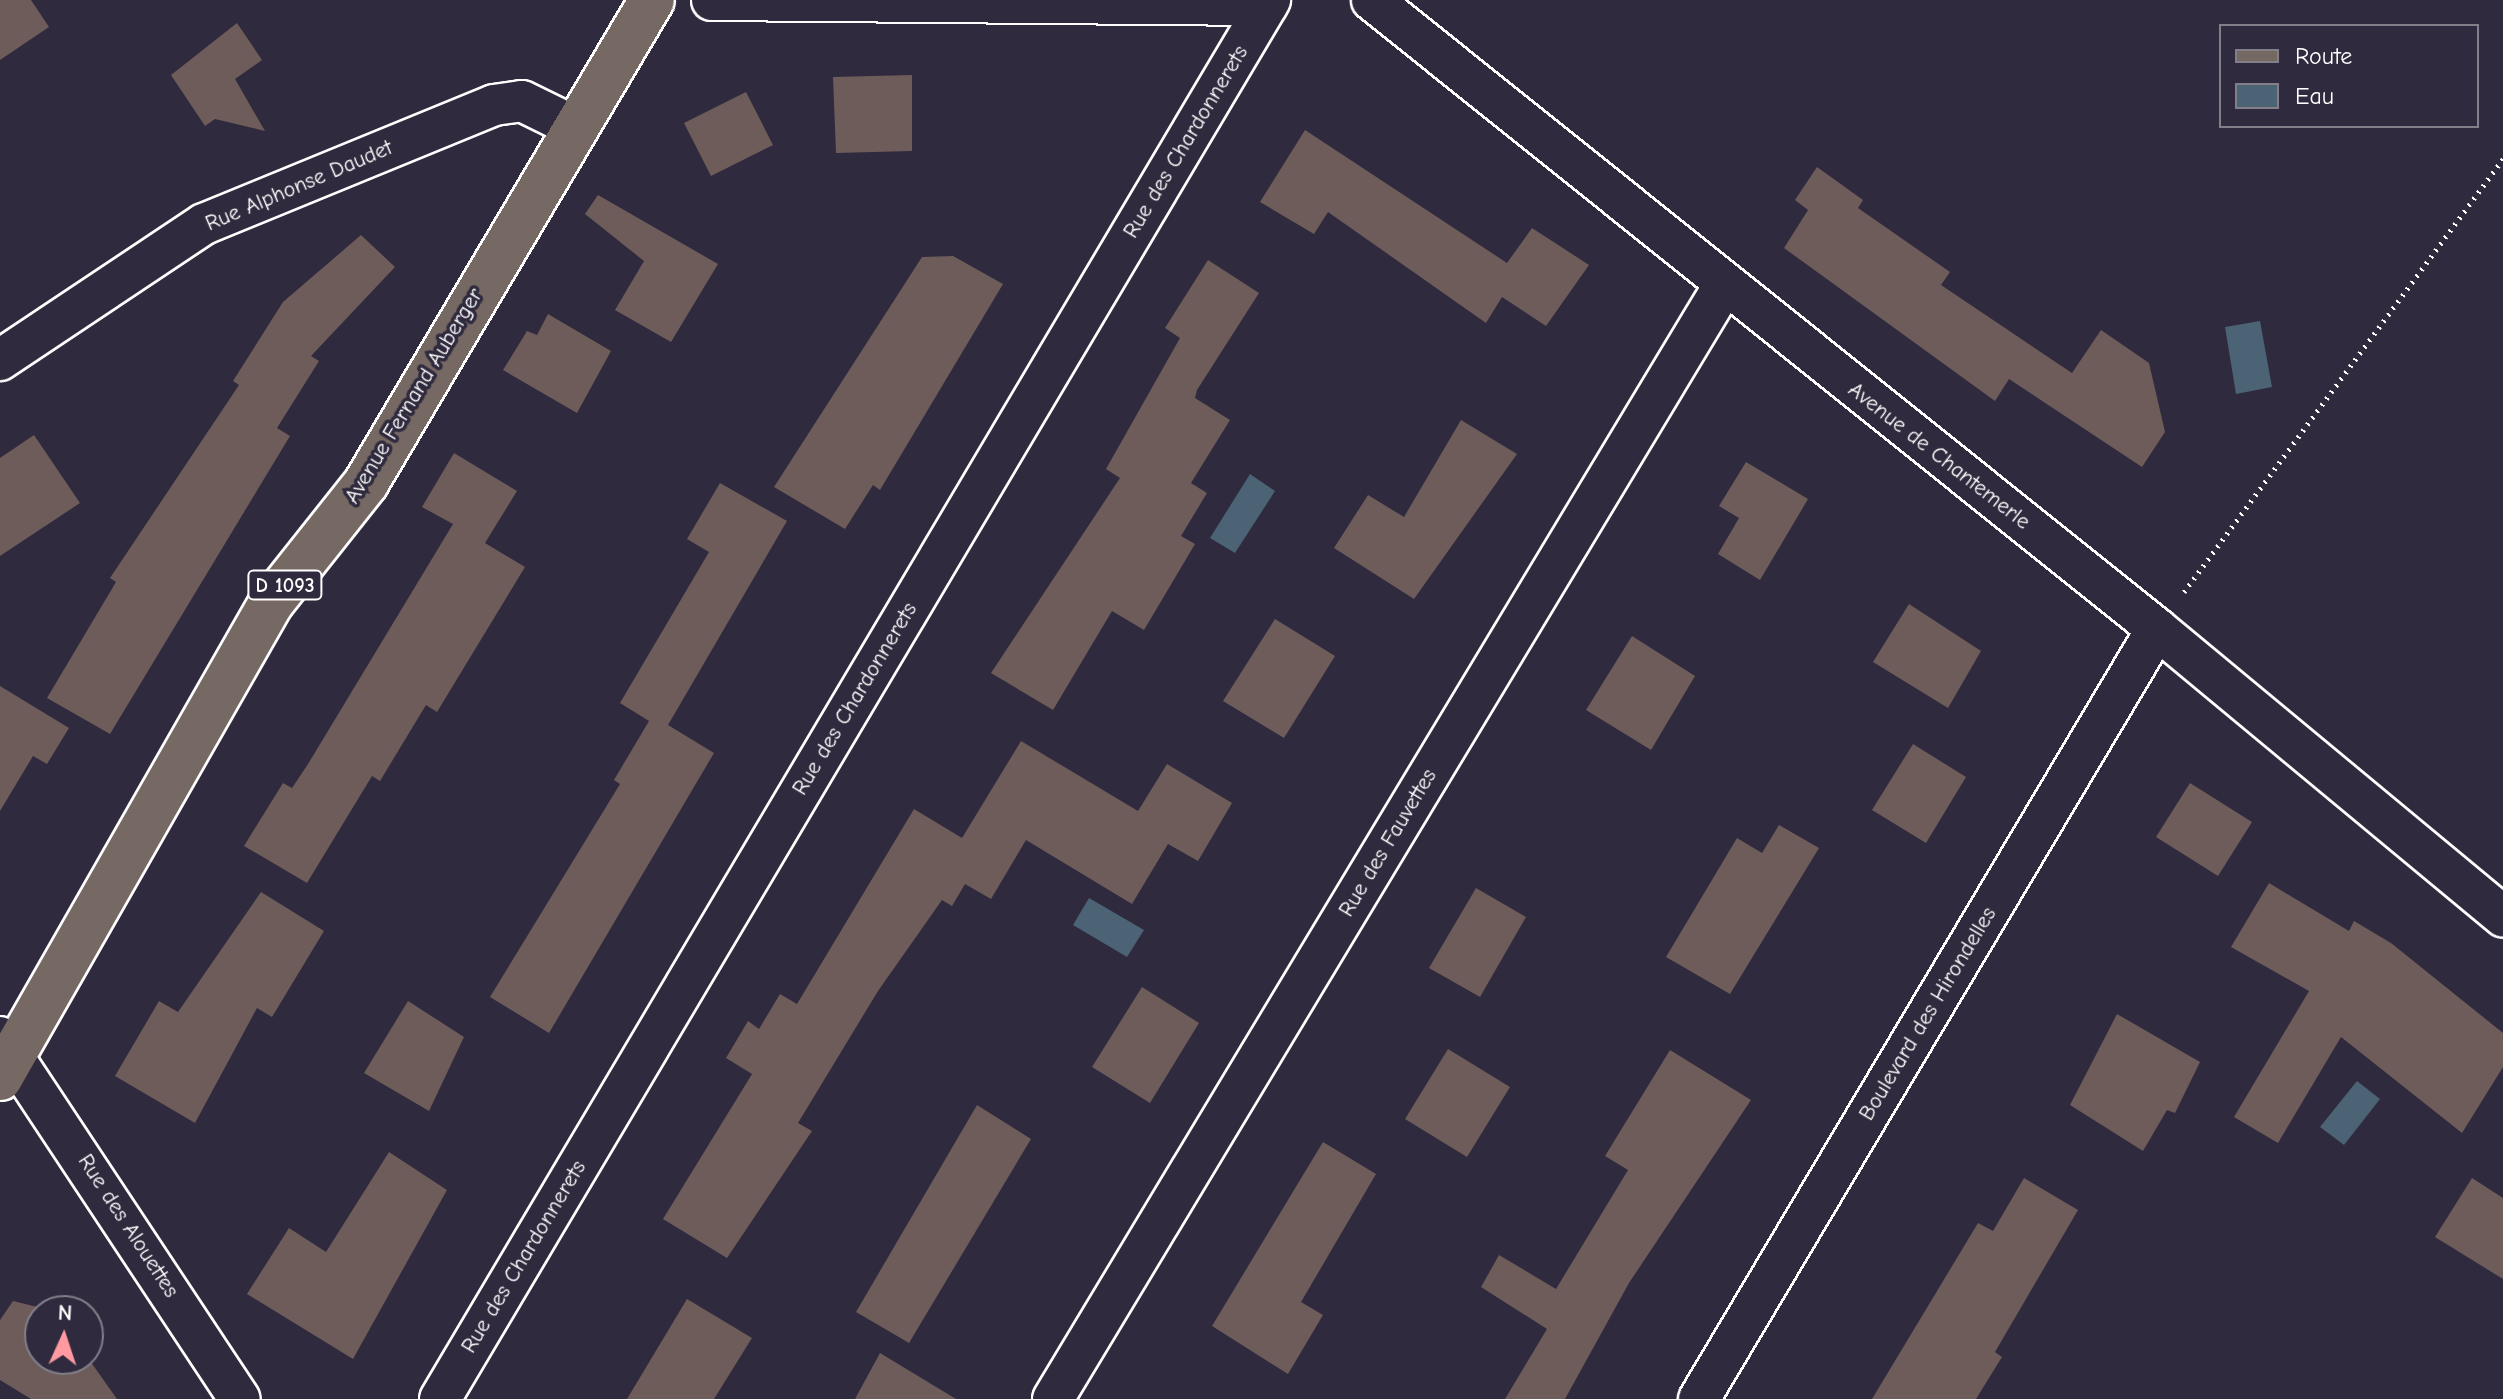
<!DOCTYPE html>
<html>
<head>
<meta charset="utf-8">
<style>
  body { margin:0 }
  #map { position:relative; width:2503px; height:1399px; overflow:hidden; background:#2f2a3d; font-family:"Comic Neue",sans-serif }
  div>[style] { position:absolute }
  .water>* { inset:0; background:#4b6375 }
  .building>* { inset:0; background:#6d5c5a }
  .path>* { height:5px; margin-top:-2.5px; transform-origin:0; background:repeating-linear-gradient(90deg,#fff 0 2px,transparent 0 8px) }
  .roads { filter:drop-shadow(2px 0 #fff) drop-shadow(-2px 0 #fff) drop-shadow(0 2px #fff) drop-shadow(0 -2px #fff) }
  .minor>* { height:40px; margin:-20px; padding:0 20px; transform-origin:20px; border-radius:20px; background:#2f2a3d }
  .primary>* { height:44px; margin:-22px; padding:0 22px; transform-origin:22px; border-radius:22px; background:#766964 }
  span { translate:-50% -50%; white-space:nowrap; text-align:center; line-height:1.15; -webkit-text-stroke:7px #2f2a3d; paint-order:stroke }
  .shield-label span { padding:2px 6px; background:#2f2a3d; border:2px solid; border-radius:6px; -webkit-text-stroke-width:0 }
  .shield-label { font-size:20px; color:#fff; font-weight:700 }
  .street-label { font-size:22px; color:#fff }
  .legend { position:absolute; left:2219px; top:24px; width:260px; height:104px; box-sizing:border-box; background:#2f2a3d; border:2px solid #827f8b; margin:0; padding:10px 14px; list-style:none; font-size:24px; color:#fff }
  .legend li { display:flex; align-items:center; gap:16px; height:40px }
  .legend b { width:40px; border:2px solid #827f8b }
  .north { position:absolute; left:24px; top:1295px; width:80px; height:80px; box-sizing:border-box; background:#2f2a3d; border:2px solid #827f8b; border-radius:50%; rotate:3deg; font-size:22px; font-weight:700; line-height:32px; text-align:center; color:#fff }
  .north::after { content:''; display:block; margin:auto; width:28px; height:36px; background:#ff9aa2; clip-path:polygon(50% 0,100% 100%,50% 72%,0 100%) }
</style>
</head>
<body>
<div id="map">
  <div class="water">
    <div style="clip-path:polygon(2260px 321px,2272px 387px,2236px 394px,2225px 327px)"></div>
    <div style="clip-path:polygon(1250px 474px,1275px 491px,1235px 553px,1210px 538px)"></div>
    <div style="clip-path:polygon(1089px 898px,1144px 930px,1127px 957px,1073px 925px)"></div>
    <div style="clip-path:polygon(2357px 1081px,2380px 1099px,2344px 1145px,2320px 1127px)"></div>
  </div>
  <div class="building">
    <div style="clip-path:polygon(0 0,31px 0,49px 27px,0 60px)"></div>
    <div style="clip-path:polygon(237px 23px,262px 60px,235px 79px,265px 131px,215px 119px,205px 126px,171px 75px)"></div>
    <div style="clip-path:polygon(912px 75px,912px 151px,836px 153px,833px 77px)"></div>
    <div style="clip-path:polygon(746px 92px,773px 145px,711px 176px,684px 123px)"></div>
    <div style="clip-path:polygon(1305px 130px,1507px 263px,1532px 228px,1589px 265px,1546px 326px,1502px 297px,1486px 323px,1328px 212px,1314px 234px,1260px 202px)"></div>
    <div style="clip-path:polygon(1817px 167px,1863px 200px,1858px 208px,1950px 272px,1941px 285px,2072px 373px,2101px 330px,2149px 363px,2165px 432px,2142px 467px,2009px 379px,1995px 401px,1784px 248px,1808px 210px,1795px 200px)"></div>
    <div style="clip-path:polygon(598px 195px,718px 264px,671px 342px,615px 310px,644px 261px,585px 214px)"></div>
    <div style="clip-path:polygon(361px 235px,395px 267px,311px 356px,319px 361px,277px 428px,290px 436px,110px 734px,47px 698px,116px 582px,110px 578px,239px 385px,233px 381px,283px 302px)"></div>
    <div style="clip-path:polygon(953px 256px,1003px 284px,880px 490px,873px 485px,845px 529px,774px 487px,922px 257px)"></div>
    <div style="clip-path:polygon(1208px 260px,1259px 293px,1197px 390px,1195px 398px,1230px 420px,1191px 483px,1207px 493px,1181px 536px,1195px 544px,1144px 630px,1112px 611px,1053px 710px,991px 673px,1120px 478px,1106px 469px,1180px 338px,1165px 328px)"></div>
    <div style="clip-path:polygon(548px 314px,611px 351px,577px 413px,503px 370px,527px 331px,537px 335px)"></div>
    <div style="clip-path:polygon(1461px 420px,1517px 454px,1414px 599px,1334px 548px,1368px 495px,1404px 517px)"></div>
    <div style="clip-path:polygon(34px 435px,80px 503px,0 556px,0 458px)"></div>
    <div style="clip-path:polygon(454px 453px,517px 491px,485px 543px,525px 567px,437px 712px,426px 705px,380px 781px,372px 776px,307px 883px,244px 846px,283px 783px,292px 788px,308px 764px,453px 524px,422px 507px)"></div>
    <div style="clip-path:polygon(1746px 462px,1808px 499px,1760px 580px,1718px 554px,1739px 518px,1719px 506px)"></div>
    <div style="clip-path:polygon(720px 483px,787px 521px,668px 725px,714px 753px,549px 1033px,490px 997px,620px 784px,614px 780px,649px 721px,620px 703px,709px 552px,687px 539px)"></div>
    <div style="clip-path:polygon(1909px 604px,1981px 651px,1948px 708px,1873px 662px)"></div>
    <div style="clip-path:polygon(1275px 619px,1335px 656px,1284px 738px,1223px 701px)"></div>
    <div style="clip-path:polygon(1632px 636px,1695px 676px,1651px 750px,1586px 710px)"></div>
    <div style="clip-path:polygon(0 686px,69px 728px,47px 764px,33px 756px,0 811px)"></div>
    <div style="clip-path:polygon(1021px 741px,1138px 811px,1167px 764px,1232px 803px,1198px 861px,1168px 844px,1132px 904px,1026px 840px,991px 899px,965px 884px,952px 906px,942px 900px,878px 991px,798px 1123px,812px 1131px,727px 1258px,663px 1219px,752px 1074px,726px 1058px,748px 1021px,759px 1029px,780px 994px,797px 1004px,914px 809px,962px 838px)"></div>
    <div style="clip-path:polygon(1913px 744px,1966px 777px,1926px 843px,1872px 810px)"></div>
    <div style="clip-path:polygon(2190px 783px,2252px 822px,2218px 876px,2156px 837px)"></div>
    <div style="clip-path:polygon(1779px 825px,1819px 848px,1730px 994px,1666px 957px,1737px 838px,1762px 853px)"></div>
    <div style="clip-path:polygon(2269px 883px,2349px 931px,2354px 921px,2391px 943px,2503px 1033px,2503px 1067px,2462px 1133px,2341px 1037px,2278px 1143px,2234px 1117px,2309px 991px,2231px 947px)"></div>
    <div style="clip-path:polygon(1476px 888px,1526px 917px,1480px 997px,1429px 968px)"></div>
    <div style="clip-path:polygon(261px 892px,324px 931px,272px 1017px,257px 1008px,195px 1123px,115px 1076px,159px 1001px,178px 1012px)"></div>
    <div style="clip-path:polygon(1142px 987px,1199px 1023px,1150px 1103px,1092px 1067px)"></div>
    <div style="clip-path:polygon(408px 1001px,464px 1037px,429px 1111px,364px 1073px)"></div>
    <div style="clip-path:polygon(2117px 1014px,2200px 1062px,2175px 1113px,2167px 1110px,2143px 1151px,2070px 1105px)"></div>
    <div style="clip-path:polygon(1448px 1049px,1510px 1087px,1467px 1157px,1405px 1119px)"></div>
    <div style="clip-path:polygon(1670px 1050px,1751px 1100px,1629px 1283px,1565px 1399px,1505px 1399px,1547px 1329px,1481px 1287px,1499px 1255px,1556px 1289px,1628px 1170px,1605px 1156px)"></div>
    <div style="clip-path:polygon(977px 1105px,1031px 1139px,909px 1343px,856px 1312px)"></div>
    <div style="clip-path:polygon(1323px 1142px,1376px 1174px,1301px 1302px,1323px 1315px,1288px 1374px,1212px 1326px)"></div>
    <div style="clip-path:polygon(389px 1152px,447px 1190px,353px 1359px,247px 1294px,289px 1228px,326px 1252px)"></div>
    <div style="clip-path:polygon(2024px 1178px,2078px 1210px,1995px 1352px,2002px 1357px,1976px 1399px,1872px 1399px,1978px 1223px,1993px 1231px)"></div>
    <div style="clip-path:polygon(2472px 1178px,2503px 1198px,2503px 1279px,2435px 1237px)"></div>
    <div style="clip-path:polygon(687px 1299px,752px 1338px,714px 1399px,627px 1399px)"></div>
    <div style="clip-path:polygon(13px 1301px,54px 1311px,40px 1311px,40px 1359px,88px 1358px,117px 1399px,31px 1399px,0 1380px,0 1320px)"></div>
    <div style="clip-path:polygon(880px 1353px,956px 1399px,855px 1399px)"></div>
  </div>
  <div class="path">
    <div style="left:2184px;top:592px;width:538px;rotate:-53.62deg"></div>
  </div>
  <div class="roads">
    <div class="minor">
      <div style="left:712px;top:0;width:555px;rotate:0.52deg"></div>
      <div style="left:1372px;top:0;width:1006px;rotate:38.7deg"></div>
      <div style="left:2157px;top:629px;width:450px;rotate:39.7deg"></div>
      <div style="left:0;top:360px;width:245px;rotate:-33.7deg"></div>
      <div style="left:204px;top:224px;width:313px;rotate:-22.3deg"></div>
      <div style="left:494px;top:105px;width:28px;rotate:-8deg"></div>
      <div style="left:522px;top:101px;width:59px;rotate:26.1deg"></div>
      <div style="left:0;top:1037px;width:434px;rotate:56.5deg"></div>
      <div style="left:440px;top:1399px;width:1627px;rotate:-59.32deg"></div>
      <div style="left:1053px;top:1399px;width:1298px;rotate:-58.93deg"></div>
      <div style="left:1699px;top:1399px;width:896px;rotate:-59.26deg"></div>
    </div>
    <div class="primary">
      <div style="left:0;top:1078px;width:547px;rotate:-60.29deg"></div>
      <div style="left:271px;top:603px;width:153px;rotate:-51.6deg"></div>
      <div style="left:366px;top:483px;width:561px;rotate:-59.37deg"></div>
    </div>
  </div>
  <div class="shield-label">
    <span style="left:285px;top:585px">D 1093</span>
  </div>
  <div class="street-label">
    <span style="left:1186px;top:142px;rotate:-59deg">Rue des Chardonnerets</span>
    <span style="left:299px;top:186px;rotate:-23deg">Rue Alphonse Daudet</span>
    <span style="left:414px;top:396px;rotate:-59deg">Avenue Fernand Auberger</span>
    <span style="left:1939px;top:456px;rotate:38deg">Avenue de Chantemerle</span>
    <span style="left:855px;top:699px;rotate:-59deg">Rue des Chardonnerets</span>
    <span style="left:1388px;top:843px;rotate:-59deg">Rue des Fauvettes</span>
    <span style="left:1928px;top:1014px;rotate:-59deg">Boulevard des Hirondelles</span>
    <span style="left:128px;top:1226px;rotate:57deg">Rue des Alouettes</span>
    <span style="left:524px;top:1257px;rotate:-59deg">Rue des Chardonnerets</span>
  </div>
  <ul class="legend">
  <li><b style="height:10px;background:#766964"></b>Route</li>
  <li><b style="height:22px;background:#4b6375"></b>Eau</li>
  </ul>
  <div class="north">N</div>
</div>
</body>
</html>
